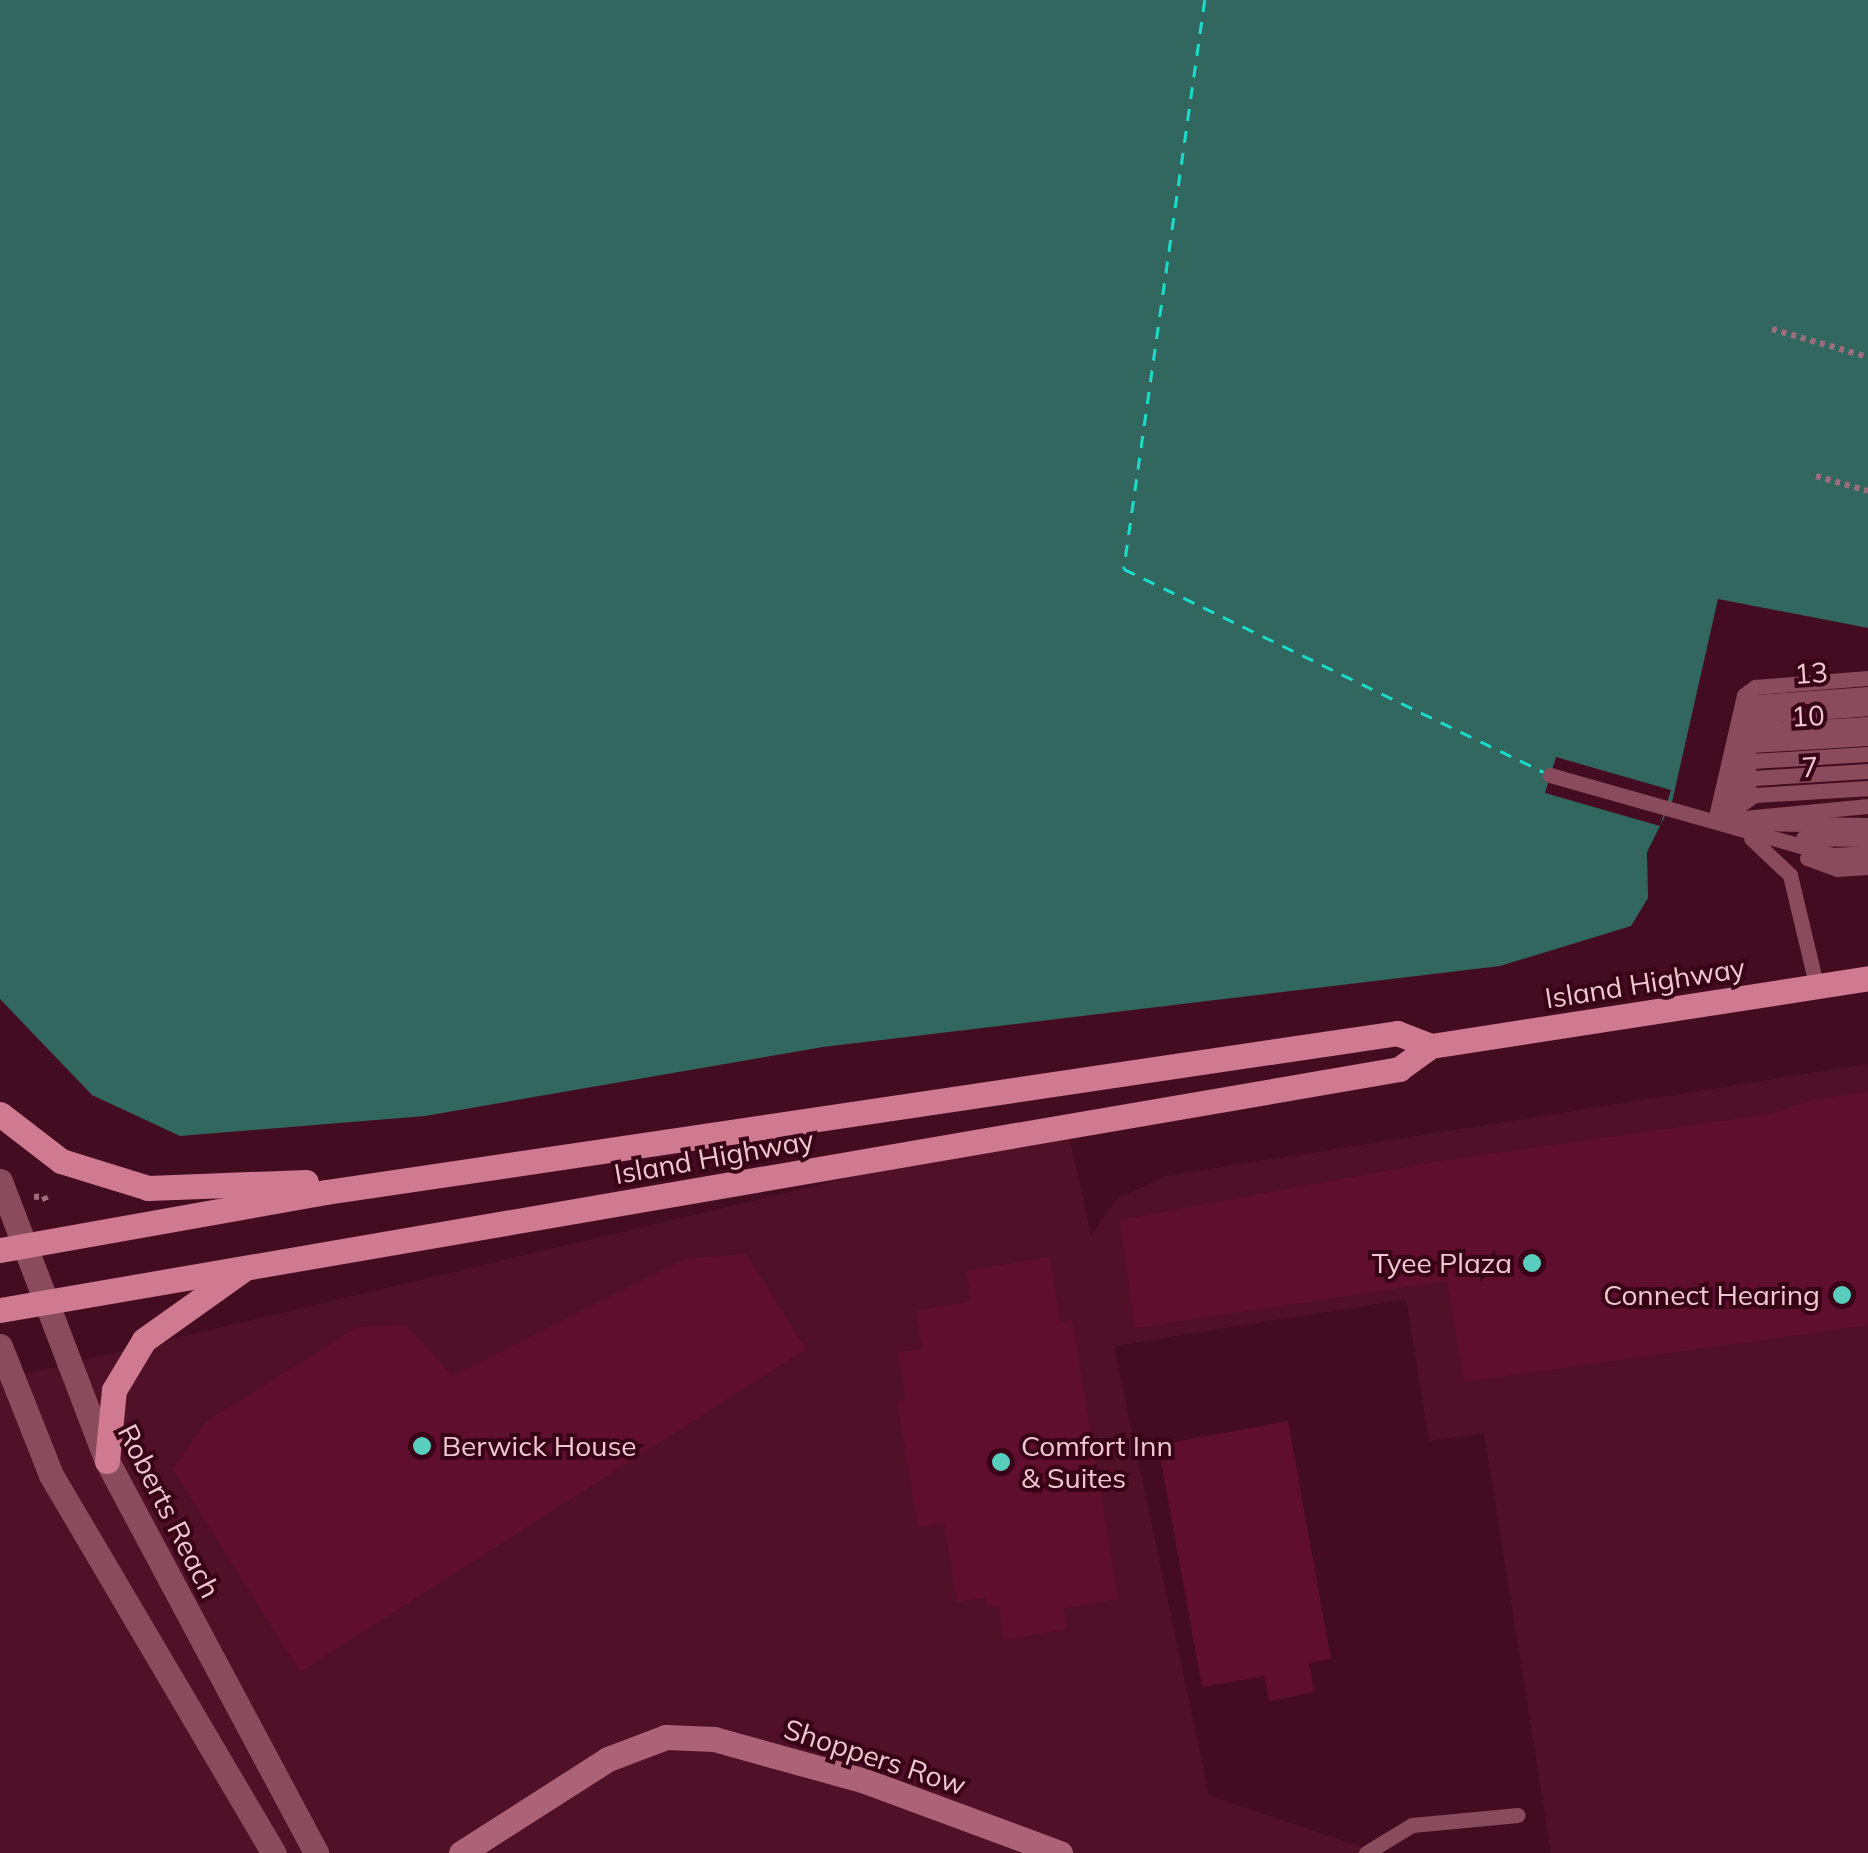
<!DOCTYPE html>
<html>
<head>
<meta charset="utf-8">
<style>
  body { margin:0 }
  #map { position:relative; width:1868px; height:1853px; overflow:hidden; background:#430c20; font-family:Mulish,sans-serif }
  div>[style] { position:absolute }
  .built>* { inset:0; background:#501027 }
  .water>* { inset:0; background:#326760 }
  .pier>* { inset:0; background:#430c20 }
  .ferry>* { height:2.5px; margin-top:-1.25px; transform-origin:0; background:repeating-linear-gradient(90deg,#19ddca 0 12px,transparent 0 22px) }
  .building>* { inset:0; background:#600e2e }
  .path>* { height:6px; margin-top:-3px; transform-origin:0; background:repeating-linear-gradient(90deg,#9c6e7c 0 5px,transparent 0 10px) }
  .lane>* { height:15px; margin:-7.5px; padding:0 7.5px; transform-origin:7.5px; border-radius:7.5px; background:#8a4c5d }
  .street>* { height:25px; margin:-12.5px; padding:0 12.5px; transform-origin:12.5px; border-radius:12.5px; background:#8a4c5d }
  .secondary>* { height:25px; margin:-12.5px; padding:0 12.5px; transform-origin:12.5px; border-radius:12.5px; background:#ad6377 }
  .primary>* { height:25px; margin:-12.5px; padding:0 12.5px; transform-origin:12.5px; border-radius:12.5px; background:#d07a91 }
  .dots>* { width:28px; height:28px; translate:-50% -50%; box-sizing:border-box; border:5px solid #380217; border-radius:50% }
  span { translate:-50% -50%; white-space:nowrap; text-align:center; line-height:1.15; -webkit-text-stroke:8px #380217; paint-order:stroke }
  .street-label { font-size:28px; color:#edc8d0 }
  .poi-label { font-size:28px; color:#edc8d0 }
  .right { translate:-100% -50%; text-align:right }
  .left { translate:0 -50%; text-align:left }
</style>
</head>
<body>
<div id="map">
  <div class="built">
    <div style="clip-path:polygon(1868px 1064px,1868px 1853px,1551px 1853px,1484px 1433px,1429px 1441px,1406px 1299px,1114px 1346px,1209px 1795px,1379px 1853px,0 1853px,0 1380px,1067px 1126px,1091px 1235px,1117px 1199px,1166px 1176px)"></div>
  </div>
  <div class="water">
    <div style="clip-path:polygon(0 0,1868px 0,1868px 628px,1718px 599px,1672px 802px,1647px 852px,1648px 898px,1631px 926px,1500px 966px,823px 1047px,425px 1116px,180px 1136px,92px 1095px,0 999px)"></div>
  </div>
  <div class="pier">
    <div style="clip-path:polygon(1556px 757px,1671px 790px,1660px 826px,1545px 793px)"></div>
  </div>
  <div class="ferry">
    <div style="left:1205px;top:0;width:575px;rotate:98.1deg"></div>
    <div style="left:1124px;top:569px;width:466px;rotate:25.8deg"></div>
  </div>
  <div class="building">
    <div style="clip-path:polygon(1868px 1092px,1868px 1325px,1464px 1382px,1447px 1281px,1135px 1328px,1120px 1220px,1428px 1163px,1771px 1114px,1812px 1100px)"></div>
    <div style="clip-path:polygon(746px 1254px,806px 1349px,300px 1672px,173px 1469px,206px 1422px,358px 1327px,406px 1325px,453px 1376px,685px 1259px)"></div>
    <div style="clip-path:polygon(1050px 1257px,1060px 1322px,1072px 1320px,1118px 1599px,1064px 1608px,1067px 1629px,1004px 1640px,999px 1606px,988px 1607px,986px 1597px,957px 1602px,944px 1522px,918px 1527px,897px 1401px,906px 1400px,898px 1352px,922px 1349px,916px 1311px,971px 1301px,966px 1271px)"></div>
    <div style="clip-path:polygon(1288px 1421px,1331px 1659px,1309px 1663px,1314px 1692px,1269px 1701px,1264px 1676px,1202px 1687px,1158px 1445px)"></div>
  </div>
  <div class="path">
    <div style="left:1772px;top:329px;width:100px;rotate:16.3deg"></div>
    <div style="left:1816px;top:476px;width:54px;rotate:16.1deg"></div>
    <div style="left:34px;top:1197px;width:10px;rotate:-6deg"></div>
    <div style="left:44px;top:1196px;width:9px;rotate:69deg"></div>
  </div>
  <div class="lane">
    <div style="left:1743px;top:721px;width:24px;rotate:-54deg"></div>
    <div style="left:1757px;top:702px;width:111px;rotate:-4.1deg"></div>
    <div style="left:1747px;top:743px;width:13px;rotate:-67deg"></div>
    <div style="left:1752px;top:731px;width:116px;rotate:-3.5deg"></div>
    <div style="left:1740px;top:751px;width:36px;rotate:-71deg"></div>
    <div style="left:1752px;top:717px;width:116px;rotate:-4.4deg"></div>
    <div style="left:1550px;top:775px;width:293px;rotate:15.8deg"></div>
    <div style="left:1832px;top:855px;width:36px;rotate:-3deg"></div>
    <div style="left:1743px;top:775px;width:17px;rotate:-57deg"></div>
    <div style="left:1752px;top:761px;width:116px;rotate:-3.5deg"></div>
    <div style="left:1728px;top:795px;width:55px;rotate:-65.3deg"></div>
    <div style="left:1751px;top:745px;width:117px;rotate:-3.4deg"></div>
    <div style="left:1728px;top:807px;width:38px;rotate:-49deg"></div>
    <div style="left:1753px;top:778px;width:115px;rotate:-3.5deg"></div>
    <div style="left:1731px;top:811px;width:29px;rotate:-34deg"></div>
    <div style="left:1755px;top:795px;width:113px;rotate:-3.5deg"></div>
    <div style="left:1724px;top:820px;width:145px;rotate:-5.6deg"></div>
    <div style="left:1715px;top:821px;width:129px;rotate:-77deg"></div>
    <div style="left:1744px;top:695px;width:14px;rotate:-36deg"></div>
    <div style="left:1755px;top:687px;width:113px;rotate:-4.6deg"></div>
    <div style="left:1749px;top:823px;width:119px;rotate:1deg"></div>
    <div style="left:1751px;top:838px;width:54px;rotate:43.5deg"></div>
    <div style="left:1790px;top:875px;width:116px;rotate:76.6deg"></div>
    <div style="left:1803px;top:838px;width:65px;rotate:0.9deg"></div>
    <div style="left:1807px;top:858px;width:32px;rotate:20deg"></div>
    <div style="left:1837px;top:869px;width:31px;rotate:-4deg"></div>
    <div style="left:1366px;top:1853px;width:54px;rotate:-31.3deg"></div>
    <div style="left:1412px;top:1825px;width:106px;rotate:-5.4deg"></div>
  </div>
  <div class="street">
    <div style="left:0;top:1181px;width:300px;rotate:69.1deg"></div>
    <div style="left:107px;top:1461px;width:444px;rotate:61.9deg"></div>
    <div style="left:0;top:1346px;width:139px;rotate:68.4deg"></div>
    <div style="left:51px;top:1475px;width:439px;rotate:59.5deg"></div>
  </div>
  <div class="secondary">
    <div style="left:461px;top:1853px;width:174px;rotate:-32.6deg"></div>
    <div style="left:608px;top:1759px;width:62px;rotate:-20.8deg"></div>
    <div style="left:666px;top:1737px;width:48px;rotate:2.4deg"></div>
    <div style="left:714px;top:1739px;width:157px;rotate:15.5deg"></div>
    <div style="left:865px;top:1781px;width:208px;rotate:20.3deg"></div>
  </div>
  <div class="primary">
    <div style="left:0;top:1114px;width:77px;rotate:37.6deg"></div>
    <div style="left:61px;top:1161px;width:91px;rotate:17.2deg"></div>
    <div style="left:148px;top:1188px;width:158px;rotate:-2.2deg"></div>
    <div style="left:0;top:1250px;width:331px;rotate:-10.1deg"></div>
    <div style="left:326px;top:1192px;width:1083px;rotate:-8.44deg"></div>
    <div style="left:1397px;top:1033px;width:36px;rotate:21deg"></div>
    <div style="left:0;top:1310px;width:1420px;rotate:-9.77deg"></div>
    <div style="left:1399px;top:1069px;width:39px;rotate:-36deg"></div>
    <div style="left:1431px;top:1046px;width:442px;rotate:-8.8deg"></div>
    <div style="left:107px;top:1461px;width:71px;rotate:-84.4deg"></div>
    <div style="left:114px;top:1390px;width:58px;rotate:-59deg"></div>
    <div style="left:144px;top:1340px;width:119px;rotate:-35.4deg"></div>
  </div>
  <div class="dots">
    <div style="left:1532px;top:1263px;background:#59cebf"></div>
    <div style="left:1842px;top:1295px;background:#59cebf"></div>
    <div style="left:422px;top:1446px;background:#59cebf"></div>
    <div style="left:1001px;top:1462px;background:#59cebf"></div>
  </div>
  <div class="street-label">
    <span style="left:1811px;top:673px;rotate:-4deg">13</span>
    <span style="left:1808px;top:716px;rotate:-3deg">10</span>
    <span style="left:1810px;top:767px;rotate:-4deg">7</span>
    <span style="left:1645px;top:983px;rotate:-9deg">Island Highway</span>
    <span style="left:714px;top:1157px;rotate:-10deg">Island Highway</span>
    <span style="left:169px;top:1511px;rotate:63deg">Roberts Reach</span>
    <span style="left:875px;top:1757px;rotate:18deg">Shoppers Row</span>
  </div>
  <div class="poi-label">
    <span class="right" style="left:1512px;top:1263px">Tyee Plaza</span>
    <span class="right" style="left:1820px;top:1295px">Connect Hearing</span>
    <span class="left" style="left:442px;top:1446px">Berwick House</span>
    <span class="left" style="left:1021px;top:1462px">Comfort Inn<br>&amp; Suites</span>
  </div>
</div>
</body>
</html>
